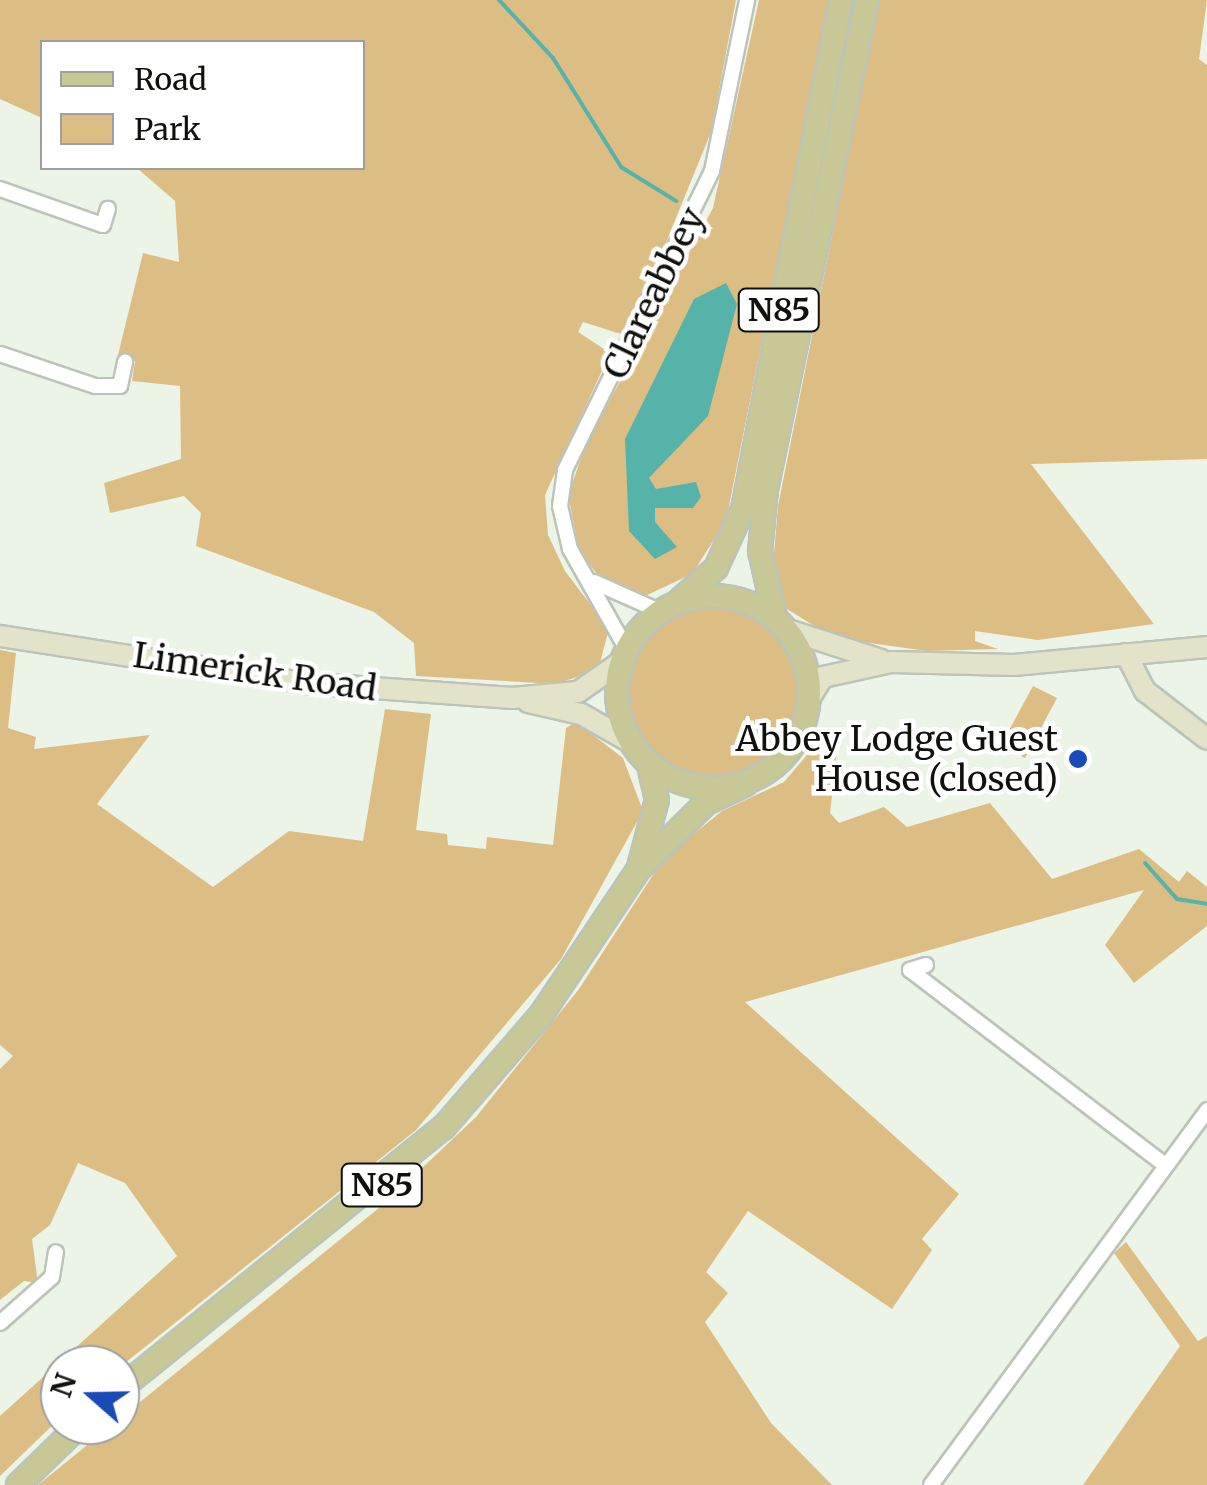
<!DOCTYPE html>
<html>
<head>
<meta charset="utf-8">
<style>
  body { margin:0 }
  #map { position:relative; width:1207px; height:1485px; overflow:hidden; background:#ecf3e7; font-family:Merriweather,serif }
  div>[style] { position:absolute }
  .green>* { inset:0; background:#dcbe85 }
  .round { border-radius:50% }
  .water>* { inset:0; background:#56b3a9 }
  .stream>* { height:4px; margin:-2px; padding:0 2px; transform-origin:2px; border-radius:2px; background:#56b3a9 }
  .roads { filter:drop-shadow(2px 0 #bcc3b8) drop-shadow(-2px 0 #bcc3b8) drop-shadow(0 2px #bcc3b8) drop-shadow(0 -2px #bcc3b8) }
  .minor>* { height:14px; margin:-7px; padding:0 7px; transform-origin:7px; border-radius:7px; background:#fff }
  .secondary>* { height:20px; margin:-10px; padding:0 10px; transform-origin:10px; border-radius:10px; background:#e3e3ca }
  .primary>* { height:22px; margin:-11px; padding:0 11px; transform-origin:11px; border-radius:11px; background:#c8c796 }
  .primary>.ring { margin:-11px; padding:0; box-sizing:content-box; background:none; border:22px solid #c8c796; border-radius:50% }
  .dots>* { width:28px; height:28px; translate:-50% -50%; box-sizing:border-box; border:5px solid #fff; border-radius:50% }
  span { translate:-50% -50%; white-space:nowrap; text-align:center; line-height:1.15; -webkit-text-stroke:9px #fff; paint-order:stroke }
  .shield-label span { padding:2px 8px; background:#fff; border:2px solid; border-radius:8px; -webkit-text-stroke-width:0 }
  .shield-label { font-size:32px; color:#0f110d; font-weight:700 }
  .street-label { font-size:35px; color:#0f110d }
  .poi-label { font-size:35px; color:#0f110d }
  .right { translate:-100% -50%; text-align:right }
  .legend { position:absolute; left:40px; top:40px; width:325px; height:130px; box-sizing:border-box; background:#fff; border:2px solid #9fa09e; margin:0; padding:12px 18px; list-style:none; font-size:30px; color:#0f110d }
  .legend li { display:flex; align-items:center; gap:20px; height:50px }
  .legend b { width:50px; border:2px solid #9fa09e }
  .north { position:absolute; left:40px; top:1345px; width:100px; height:100px; box-sizing:border-box; background:#fff; border:2px solid #9fa09e; border-radius:50%; rotate:290deg; font-size:28px; font-weight:700; line-height:40px; text-align:center; color:#0f110d }
  .north::after { content:''; display:block; margin:auto; width:35px; height:45px; background:#184bb7; clip-path:polygon(50% 0,100% 100%,50% 72%,0 100%) }
</style>
</head>
<body>
<div id="map">
  <div class="green">
    <div style="clip-path:polygon(0 0,736px 0,711px 132px,656px 267px,621px 334px,583px 322px,578px 332px,610px 353px,545px 495px,548px 535px,565px 571px,609px 629px,598px 670px,556px 684px,416px 676px,414px 643px,374px 612px,196px 546px,201px 513px,184px 496px,110px 513px,104px 483px,181px 459px,180px 386px,132px 381px,135px 361px,118px 355px,143px 253px,179px 262px,175px 201px,137px 168px,362px 168px,362px 42px,42px 42px,42px 118px,0 99px)"></div>
    <div style="clip-path:polygon(759px 0,830px 0,726px 521px,692px 574px,643px 597px,596px 573px,579px 549px,568px 495px,586px 445px,713px 208px)"></div>
    <div style="clip-path:polygon(879px 0,1207px 0,1199px 59px,1207px 65px,1207px 459px,1031px 464px,1154px 624px,1038px 640px,975px 631px,975px 641px,998px 649px,927px 651px,834px 638px,782px 606px,773px 565px,778px 506px)"></div>
    <div class="round" style="left:629px;top:607px;width:170px;height:170px"></div>
    <div style="clip-path:polygon(0 650px,16px 653px,8px 728px,36px 737px,34px 749px,150px 735px,97px 804px,213px 887px,289px 831px,363px 841px,385px 709px,431px 714px,416px 830px,447px 834px,448px 845px,486px 849px,487px 837px,553px 845px,566px 728px,576px 722px,623px 758px,643px 811px,561px 959px,416px 1130px,120px 1367px,60px 1365px,60px 1418px,0 1476px,0 1416px,177px 1256px,125px 1183px,78px 1163px,50px 1225px,32px 1239px,38px 1283px,24px 1281px,0 1300px,0 1069px,13px 1056px,0 1045px)"></div>
    <div style="clip-path:polygon(1033px 686px,1057px 698px,1025px 758px,1001px 745px)"></div>
    <div style="clip-path:polygon(824px 735px,838px 743px,830px 813px,839px 823px,884px 807px,907px 827px,990px 803px,1052px 879px,1139px 849px,1179px 882px,1187px 871px,1207px 887px,1207px 926px,1134px 983px,1105px 945px,1144px 890px,745px 1002px,959px 1194px,922px 1239px,932px 1250px,892px 1309px,748px 1211px,706px 1272px,728px 1293px,705px 1322px,771px 1423px,832px 1485px,38px 1485px,385px 1203px,476px 1117px,579px 989px,664px 858px,722px 811px,784px 782px)"></div>
    <div style="clip-path:polygon(1126px 1242px,1198px 1341px,1207px 1336px,1207px 1485px,1083px 1485px,1180px 1346px,1114px 1253px)"></div>
  </div>
  <div class="water">
    <div style="clip-path:polygon(726px 283px,737px 304px,708px 416px,649px 478px,656px 489px,696px 482px,701px 497px,693px 508px,655px 508px,655px 522px,677px 547px,655px 559px,629px 531px,625px 439px,694px 299px)"></div>
  </div>
  <div class="stream">
    <div style="left:499px;top:0;width:79px;rotate:47deg"></div>
    <div style="left:553px;top:58px;width:128px;rotate:58deg"></div>
    <div style="left:621px;top:167px;width:65px;rotate:31.7deg"></div>
    <div style="left:1145px;top:863px;width:48px;rotate:48.4deg"></div>
    <div style="left:1177px;top:899px;width:30px;rotate:9deg"></div>
  </div>
  <div class="roads">
    <div class="minor">
      <div style="left:0;top:189px;width:109px;rotate:19.3deg"></div>
      <div style="left:103px;top:225px;width:17px;rotate:-73deg"></div>
      <div style="left:0;top:354px;width:100px;rotate:18.6deg"></div>
      <div style="left:95px;top:386px;width:25px"></div>
      <div style="left:120px;top:386px;width:25px;rotate:-78deg"></div>
      <div style="left:594px;top:582px;width:71px;rotate:24deg"></div>
      <div style="left:626px;top:648px;width:114px;rotate:-119.5deg"></div>
      <div style="left:570px;top:549px;width:44px;rotate:-103.1deg"></div>
      <div style="left:560px;top:506px;width:36px;rotate:-82deg"></div>
      <div style="left:565px;top:470px;width:333px;rotate:-63.8deg"></div>
      <div style="left:712px;top:171px;width:175px;rotate:-78.4deg"></div>
      <div style="left:926px;top:965px;width:17px;rotate:163deg"></div>
      <div style="left:910px;top:970px;width:320px;rotate:37.4deg"></div>
      <div style="left:0;top:1323px;width:69px;rotate:-41.5deg"></div>
      <div style="left:52px;top:1277px;width:25px;rotate:-81deg"></div>
      <div style="left:931px;top:1485px;width:466px;rotate:-53.6deg"></div>
    </div>
    <div class="secondary">
      <div style="left:788px;top:630px;width:98px;rotate:17.9deg"></div>
      <div style="left:0;top:636px;width:308px;rotate:8.8deg"></div>
      <div style="left:304px;top:683px;width:209px;rotate:4.1deg"></div>
      <div style="left:512px;top:698px;width:66px;rotate:-5.2deg"></div>
      <div style="left:578px;top:692px;width:52px;rotate:-34.9deg"></div>
      <div style="left:1126px;top:654px;width:42px;rotate:62.8deg"></div>
      <div style="left:1145px;top:691px;width:78px;rotate:37.7deg"></div>
      <div style="left:809px;top:699px;width:26px;rotate:-58deg"></div>
      <div style="left:823px;top:677px;width:70px;rotate:-12.4deg"></div>
      <div style="left:891px;top:662px;width:123px;rotate:1.4deg"></div>
      <div style="left:1014px;top:665px;width:194px;rotate:-5.3deg"></div>
      <div style="left:528px;top:702px;width:54px;rotate:12.8deg"></div>
      <div style="left:581px;top:714px;width:59px;rotate:29.6deg"></div>
    </div>
    <div class="primary">
      <div class="ring" style="left:617px;top:596px;width:170px;height:170px"></div>
      <div style="left:680px;top:600px;width:48px;rotate:-41.6deg"></div>
      <div style="left:716px;top:568px;width:65px;rotate:-65.4deg"></div>
      <div style="left:743px;top:509px;width:518px;rotate:-79.1deg"></div>
      <div style="left:775px;top:617px;width:68px;rotate:-102.8deg"></div>
      <div style="left:760px;top:551px;width:61px;rotate:-84.4deg"></div>
      <div style="left:766px;top:490px;width:500px;rotate:-78.35deg"></div>
      <div style="left:639px;top:867px;width:69px;rotate:-75deg"></div>
      <div style="left:657px;top:800px;width:37px;rotate:-103deg"></div>
      <div style="left:120px;top:1389px;width:417px;rotate:-39deg"></div>
      <div style="left:444px;top:1127px;width:148px;rotate:-49.1deg"></div>
      <div style="left:541px;top:1015px;width:174px;rotate:-56.2deg"></div>
      <div style="left:638px;top:870px;width:95px;rotate:-44.6deg"></div>
      <div style="left:706px;top:803px;width:44px;rotate:-25.4deg"></div>
      <div style="left:18px;top:1485px;width:86px;rotate:-44.1deg"></div>
    </div>
  </div>
  <div class="dots">
    <div style="left:1078px;top:759px;background:#184bb7"></div>
  </div>
  <div class="shield-label">
    <span style="left:779px;top:310px">N85</span>
    <span style="left:382px;top:1185px">N85</span>
  </div>
  <div class="street-label">
    <span style="left:654px;top:293px;rotate:-64deg">Clareabbey</span>
    <span style="left:255px;top:672px;rotate:8deg">Limerick Road</span>
  </div>
  <div class="poi-label">
    <span class="right" style="left:1058px;top:759px">Abbey Lodge Guest<br>House (closed)</span>
  </div>
  <ul class="legend">
  <li><b style="height:12px;background:#c8c796"></b>Road</li>
  <li><b style="height:28px;background:#dcbe85"></b>Park</li>
  </ul>
  <div class="north">N</div>
</div>
</body>
</html>
